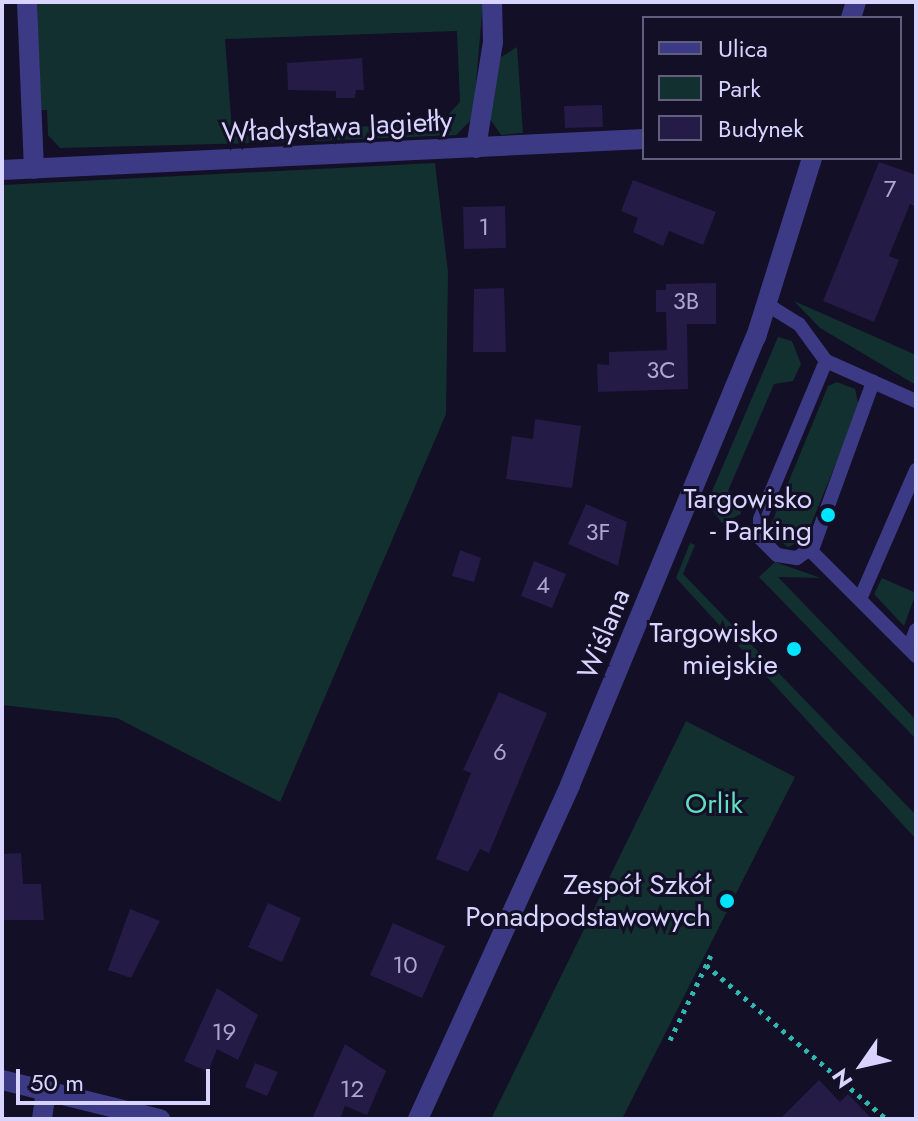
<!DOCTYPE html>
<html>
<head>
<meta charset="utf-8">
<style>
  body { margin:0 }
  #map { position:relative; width:918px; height:1121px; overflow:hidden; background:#130f26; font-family:Jost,sans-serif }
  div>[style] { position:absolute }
  .green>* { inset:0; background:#12302f }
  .building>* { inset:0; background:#241b47 }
  .path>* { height:5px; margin-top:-2.5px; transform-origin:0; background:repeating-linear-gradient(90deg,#2fb8b0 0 4px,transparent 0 10px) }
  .lane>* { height:14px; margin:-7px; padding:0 7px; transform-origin:7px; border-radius:7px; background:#3d3a85 }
  .street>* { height:20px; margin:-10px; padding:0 10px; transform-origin:10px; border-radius:10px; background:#3d3a85 }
  .dots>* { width:22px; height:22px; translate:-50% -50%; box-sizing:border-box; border:4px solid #130f26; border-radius:50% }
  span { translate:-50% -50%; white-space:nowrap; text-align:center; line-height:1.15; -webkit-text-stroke:6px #130f26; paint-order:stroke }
  .number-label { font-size:24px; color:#aca6d1 }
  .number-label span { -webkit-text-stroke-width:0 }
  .street-label { font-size:28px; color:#d9d4ff }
  .poi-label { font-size:28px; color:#d9d4ff }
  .right { translate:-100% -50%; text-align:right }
  .park-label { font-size:28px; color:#5fe0c0 }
  .frame { position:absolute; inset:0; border:4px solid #d9d4ff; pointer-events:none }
  .legend { position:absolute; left:642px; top:16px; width:260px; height:144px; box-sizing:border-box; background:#130f26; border:2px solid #625e7d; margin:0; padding:10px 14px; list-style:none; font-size:24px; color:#d9d4ff }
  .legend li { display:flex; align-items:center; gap:16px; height:40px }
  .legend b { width:40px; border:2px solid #625e7d }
  .north { position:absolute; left:822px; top:1025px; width:80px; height:80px; -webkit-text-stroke:6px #130f26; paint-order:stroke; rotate:236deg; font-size:22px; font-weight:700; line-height:32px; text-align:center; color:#d9d4ff }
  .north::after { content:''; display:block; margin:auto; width:28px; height:36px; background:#d9d4ff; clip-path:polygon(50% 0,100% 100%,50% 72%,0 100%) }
  .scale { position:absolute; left:16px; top:1069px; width:194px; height:36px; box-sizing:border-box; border:4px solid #d9d4ff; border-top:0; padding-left:10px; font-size:24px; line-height:28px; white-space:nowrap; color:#d9d4ff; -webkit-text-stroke:6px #130f26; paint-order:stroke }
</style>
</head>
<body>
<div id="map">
  <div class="green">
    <div style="clip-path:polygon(37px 2px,483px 2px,473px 118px,456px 135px,315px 141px,314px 128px,439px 124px,460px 102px,457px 31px,225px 39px,232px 130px,292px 129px,292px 142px,60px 148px,48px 135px,47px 110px,41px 110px)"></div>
    <div style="clip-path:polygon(517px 47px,523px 133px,501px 135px,490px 119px,498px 59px)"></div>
    <div style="clip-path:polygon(435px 163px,448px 272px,446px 414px,280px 802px,117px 718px,2px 705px,2px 185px)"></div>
    <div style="clip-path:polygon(794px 301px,916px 355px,916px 385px,820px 328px)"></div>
    <div style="clip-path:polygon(778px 337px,792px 341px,801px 364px,793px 381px,774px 384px,728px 491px,739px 499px,741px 514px,722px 523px,707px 503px)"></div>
    <div style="clip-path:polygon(837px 382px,855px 389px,859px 407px,805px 539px,788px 547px,768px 532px,828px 386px)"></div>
    <div style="clip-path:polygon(690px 543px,695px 545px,683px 574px,916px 815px,916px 839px,676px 578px)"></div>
    <div style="clip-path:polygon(775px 562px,821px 578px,778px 577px,916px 720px,916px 739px,759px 577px)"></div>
    <div style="clip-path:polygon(882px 578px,916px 593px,904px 626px,874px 594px)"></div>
    <div style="clip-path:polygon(686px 721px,795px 777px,622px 1119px,491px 1119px)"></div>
  </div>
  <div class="building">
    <div style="clip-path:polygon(362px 58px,364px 90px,356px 90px,355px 98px,336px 98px,336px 91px,288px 90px,287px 63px)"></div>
    <div style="clip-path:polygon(602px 105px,603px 127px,565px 128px,564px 106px)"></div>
    <div style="clip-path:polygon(879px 162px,916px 175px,916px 206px,910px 204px,889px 256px,899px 260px,874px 322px,823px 301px)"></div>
    <div style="clip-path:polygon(633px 180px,716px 212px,703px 245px,669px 231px,663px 246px,633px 232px,638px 218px,621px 211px)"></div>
    <div style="clip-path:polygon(505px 206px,506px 248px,464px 249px,463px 207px)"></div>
    <div style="clip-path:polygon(716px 283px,716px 324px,687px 324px,688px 389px,598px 392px,597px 364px,609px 365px,609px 352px,667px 350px,666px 312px,656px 312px,656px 290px,666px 290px,666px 284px)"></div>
    <div style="clip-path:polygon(504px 288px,506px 352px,473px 352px,474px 289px)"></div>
    <div style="clip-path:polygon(535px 419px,581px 426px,572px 488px,506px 479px,512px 436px,533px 439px)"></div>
    <div style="clip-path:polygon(586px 504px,627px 522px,618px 566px,568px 544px)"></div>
    <div style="clip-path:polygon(460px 550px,481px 558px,474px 582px,452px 576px)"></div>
    <div style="clip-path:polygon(534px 561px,566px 574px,552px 608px,521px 596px)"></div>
    <div style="clip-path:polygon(499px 692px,547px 713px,489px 853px,480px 849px,468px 872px,436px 859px,471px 773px,463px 770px)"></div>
    <div style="clip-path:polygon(21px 853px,23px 884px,41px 884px,44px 920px,2px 920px,2px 854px)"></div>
    <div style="clip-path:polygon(268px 903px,301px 918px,282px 962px,248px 947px)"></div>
    <div style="clip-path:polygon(130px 909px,160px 921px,131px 978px,108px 970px)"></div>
    <div style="clip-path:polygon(393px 923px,445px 946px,422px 998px,370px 975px)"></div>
    <div style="clip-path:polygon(217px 988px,258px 1015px,238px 1060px,217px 1049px,208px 1072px,184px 1061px)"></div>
    <div style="clip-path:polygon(345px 1044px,386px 1071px,367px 1115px,345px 1106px,340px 1119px,312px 1119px)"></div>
    <div style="clip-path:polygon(255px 1063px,278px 1072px,267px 1096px,245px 1087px)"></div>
    <div style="clip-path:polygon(819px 1080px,840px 1102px,848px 1094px,872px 1119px,780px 1119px)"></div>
  </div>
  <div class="path">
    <div style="left:706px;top:965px;width:237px;rotate:40.5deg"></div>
    <div style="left:670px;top:1040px;width:94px;rotate:-64.2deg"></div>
  </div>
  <div class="lane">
    <div style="left:768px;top:305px;width:36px;rotate:32deg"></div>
    <div style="left:799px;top:324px;width:46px;rotate:53.9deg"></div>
    <div style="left:826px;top:361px;width:98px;rotate:24deg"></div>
    <div style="left:826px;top:361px;width:171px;rotate:112.7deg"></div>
    <div style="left:760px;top:519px;width:19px;rotate:90deg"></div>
    <div style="left:760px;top:538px;width:24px;rotate:45deg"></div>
    <div style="left:777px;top:555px;width:20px;rotate:9deg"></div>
    <div style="left:797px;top:558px;width:19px;rotate:-35deg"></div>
    <div style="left:813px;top:547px;width:176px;rotate:-70deg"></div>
    <div style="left:810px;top:550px;width:150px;rotate:45deg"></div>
    <div style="left:860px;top:599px;width:141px;rotate:-66.5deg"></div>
    <div style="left:909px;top:648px;width:19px;rotate:-69deg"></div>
  </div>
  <div class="street">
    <div style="left:27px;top:2px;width:167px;rotate:87.6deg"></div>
    <div style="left:851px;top:18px;width:17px;rotate:-73deg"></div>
    <div style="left:476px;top:148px;width:107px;rotate:-80.9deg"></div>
    <div style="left:493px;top:42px;width:40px;rotate:-91.4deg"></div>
    <div style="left:2px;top:170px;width:643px;rotate:-2.76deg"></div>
    <div style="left:2px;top:1080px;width:163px;rotate:13.9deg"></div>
    <div style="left:42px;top:1119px;width:29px;rotate:-82deg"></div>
    <div style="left:418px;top:1119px;width:367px;rotate:-65.5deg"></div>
    <div style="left:570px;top:785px;width:485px;rotate:-67.5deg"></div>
    <div style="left:756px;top:337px;width:188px;rotate:-72.6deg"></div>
  </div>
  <div class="dots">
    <div style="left:828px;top:515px;background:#00e5ff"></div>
    <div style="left:794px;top:649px;background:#00e5ff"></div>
    <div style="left:727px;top:901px;background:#00e5ff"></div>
  </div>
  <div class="number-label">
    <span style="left:890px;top:189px">7</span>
    <span style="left:484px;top:227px">1</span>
    <span style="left:686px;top:301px">3B</span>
    <span style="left:661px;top:370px">3C</span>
    <span style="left:598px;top:532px">3F</span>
    <span style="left:543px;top:585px">4</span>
    <span style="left:500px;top:752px">6</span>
    <span style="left:405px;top:965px">10</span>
    <span style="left:224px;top:1032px">19</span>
    <span style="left:352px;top:1089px">12</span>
  </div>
  <div class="street-label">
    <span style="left:337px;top:127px;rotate:-3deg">Władysława Jagiełły</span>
    <span style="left:604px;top:634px;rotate:-68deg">Wiślana</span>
  </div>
  <div class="poi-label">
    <span class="right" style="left:812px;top:515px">Targowisko<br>- Parking</span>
    <span class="right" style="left:778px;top:649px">Targowisko<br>miejskie</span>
    <span class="right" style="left:711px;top:901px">Zespół Szkół<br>Ponadpodstawowych</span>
  </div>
  <div class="park-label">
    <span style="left:714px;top:804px">Orlik</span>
  </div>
  <div class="frame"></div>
  <ul class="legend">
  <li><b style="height:10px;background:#3d3a85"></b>Ulica</li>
  <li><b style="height:22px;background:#12302f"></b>Park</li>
  <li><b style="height:22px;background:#241b47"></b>Budynek</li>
  </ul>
  <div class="north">N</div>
  <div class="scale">50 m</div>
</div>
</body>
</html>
